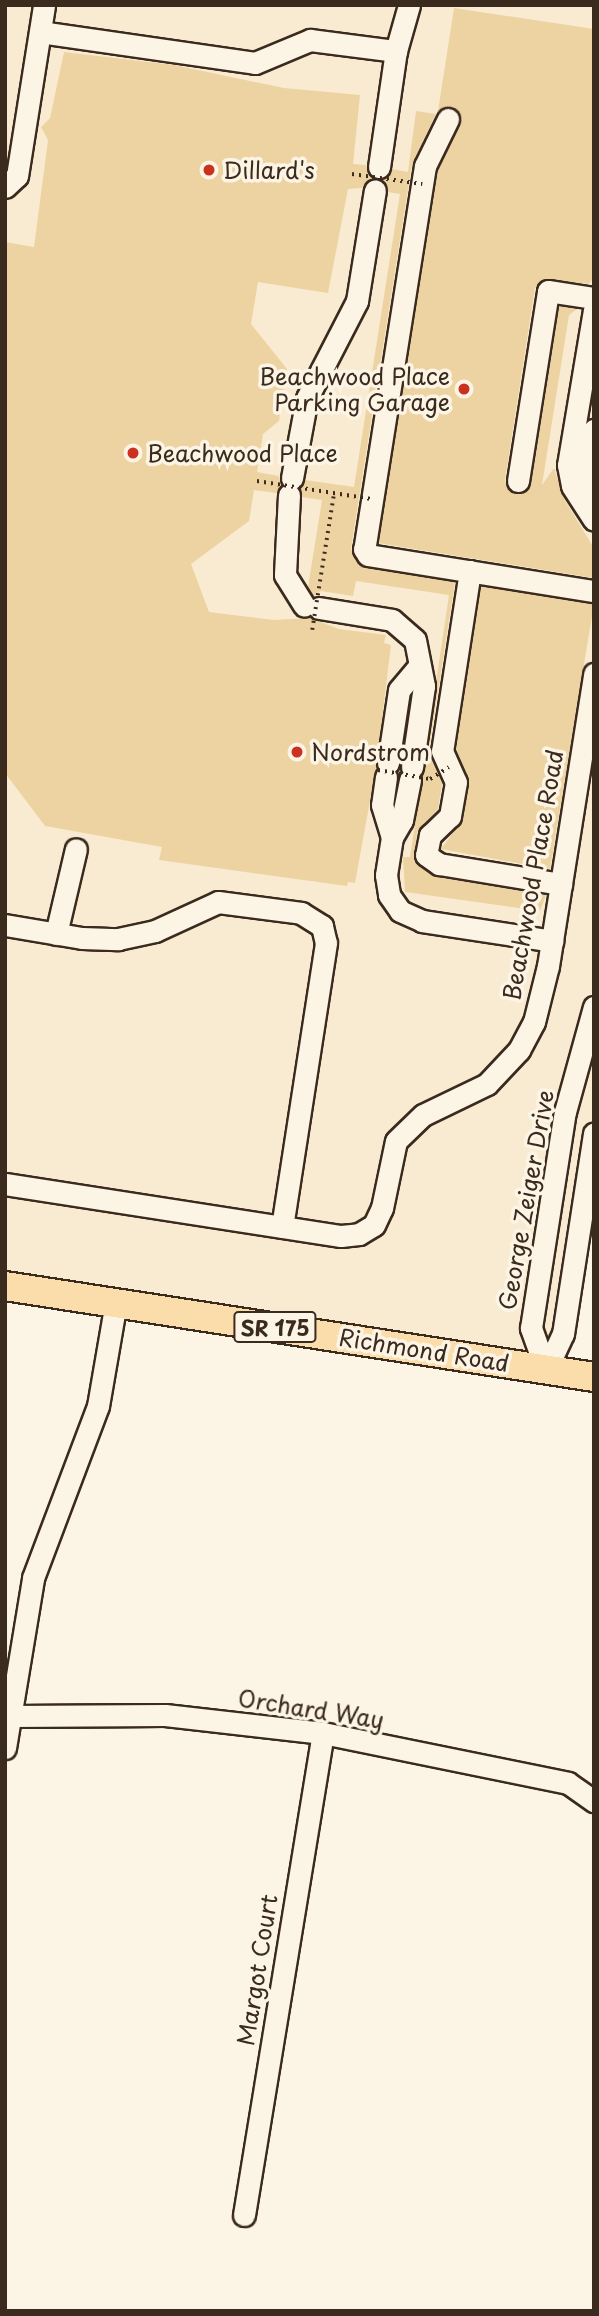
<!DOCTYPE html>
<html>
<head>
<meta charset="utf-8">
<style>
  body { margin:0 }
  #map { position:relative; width:599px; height:2316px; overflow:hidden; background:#fcf5e5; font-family:"Playpen Sans",sans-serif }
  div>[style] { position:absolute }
  .built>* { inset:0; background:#f8ebd1 }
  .building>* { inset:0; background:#eed3a2 }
  .roads { filter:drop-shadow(2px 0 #3b2a1e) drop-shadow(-2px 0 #3b2a1e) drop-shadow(0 2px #3b2a1e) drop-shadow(0 -2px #3b2a1e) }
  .minor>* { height:21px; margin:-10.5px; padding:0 10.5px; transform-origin:10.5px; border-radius:10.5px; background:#fcf5e5 }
  .major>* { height:28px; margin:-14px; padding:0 14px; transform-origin:14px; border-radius:14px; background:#faddab }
  .path-bridge>* { height:3.5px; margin-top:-1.75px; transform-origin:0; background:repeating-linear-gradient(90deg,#3b2a1e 0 2px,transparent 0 7px) }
  .dots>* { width:19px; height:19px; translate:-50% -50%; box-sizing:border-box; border:4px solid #fcf5e5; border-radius:50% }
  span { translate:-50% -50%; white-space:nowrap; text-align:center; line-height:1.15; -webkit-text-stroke:7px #fcf5e5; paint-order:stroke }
  .shield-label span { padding:2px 5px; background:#fcf5e5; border:2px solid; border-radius:5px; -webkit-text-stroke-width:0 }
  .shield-label { font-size:21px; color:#3b2a1e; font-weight:700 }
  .poi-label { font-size:23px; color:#3b2a1e }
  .left { translate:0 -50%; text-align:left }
  .right { translate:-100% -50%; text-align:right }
  .street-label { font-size:23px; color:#3b2a1e }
  .frame { position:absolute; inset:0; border:7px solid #3b2a1e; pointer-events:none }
</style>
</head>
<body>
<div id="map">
  <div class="built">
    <div style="clip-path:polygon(5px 5px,594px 5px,594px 1133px,546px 1370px,5px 1286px)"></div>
  </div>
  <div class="building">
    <div style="clip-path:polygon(454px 8px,594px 29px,594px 276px,589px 284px,544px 279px,535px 288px,505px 480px,509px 491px,517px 494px,531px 484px,559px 306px,577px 309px,569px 315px,542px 485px,554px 468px,564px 499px,594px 548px,594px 578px,378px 543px,438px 170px,461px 119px,453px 107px,438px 111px)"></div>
    <div style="clip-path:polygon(64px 52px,174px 65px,284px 88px,360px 95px,353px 164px,366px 165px,371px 178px,362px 188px,348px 189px,328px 293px,258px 282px,251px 324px,287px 369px,279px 421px,263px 434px,257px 472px,279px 476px,281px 485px,276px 493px,254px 490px,249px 521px,191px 564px,209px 612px,274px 620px,310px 618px,339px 629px,386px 635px,384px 643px,391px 645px,376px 768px,355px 883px,348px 882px,347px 886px,159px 860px,162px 847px,45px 826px,5px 773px,5px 242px,34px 247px,48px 140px,41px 127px,50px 118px)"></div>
    <div style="clip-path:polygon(416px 111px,436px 114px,412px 164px,351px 548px,357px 562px,365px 568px,455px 582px,429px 749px,442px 784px,438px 809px,417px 832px,414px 861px,437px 877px,546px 895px,540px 911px,405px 892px,403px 857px,410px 857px,449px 595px,356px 581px,353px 596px,321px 591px,313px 596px,308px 587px,322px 500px,302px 497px,300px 488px,305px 480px,354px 487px,400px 194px,388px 192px,383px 179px,392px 169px,408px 172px)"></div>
    <div style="clip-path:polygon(481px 586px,594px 604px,550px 869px,441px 849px,463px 819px,469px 784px,456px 749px)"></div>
  </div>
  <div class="roads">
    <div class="minor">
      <div style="left:40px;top:32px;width:217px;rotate:8.2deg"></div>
      <div style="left:255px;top:63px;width:60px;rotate:-22.7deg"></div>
      <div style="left:310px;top:40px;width:87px;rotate:7.3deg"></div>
      <div style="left:448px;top:119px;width:52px;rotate:116.1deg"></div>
      <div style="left:425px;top:166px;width:388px;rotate:99deg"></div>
      <div style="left:364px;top:549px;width:7px;rotate:56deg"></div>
      <div style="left:368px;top:555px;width:229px;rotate:9.1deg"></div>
      <div style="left:379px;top:167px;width:117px;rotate:-81.7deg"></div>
      <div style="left:396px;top:51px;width:48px;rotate:-74.2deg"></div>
      <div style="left:5px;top:187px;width:16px;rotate:-43deg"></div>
      <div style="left:17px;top:176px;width:173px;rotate:-81deg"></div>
      <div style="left:594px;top:310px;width:157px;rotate:99.5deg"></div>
      <div style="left:568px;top:465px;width:21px;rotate:79deg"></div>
      <div style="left:572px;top:486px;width:40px;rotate:57.1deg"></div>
      <div style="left:292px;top:478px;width:81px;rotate:-79.4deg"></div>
      <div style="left:307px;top:398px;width:109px;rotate:-62.7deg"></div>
      <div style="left:357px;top:301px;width:112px;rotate:-80.8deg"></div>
      <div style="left:518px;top:481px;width:192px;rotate:-81deg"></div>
      <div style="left:548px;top:291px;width:47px;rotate:8.7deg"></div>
      <div style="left:289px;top:495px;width:80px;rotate:92.9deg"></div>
      <div style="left:285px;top:575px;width:36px;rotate:58deg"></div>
      <div style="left:592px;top:510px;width:43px;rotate:-97.9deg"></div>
      <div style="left:586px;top:467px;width:38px;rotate:-78deg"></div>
      <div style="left:470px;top:571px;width:182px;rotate:98.8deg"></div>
      <div style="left:442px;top:751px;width:34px;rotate:66deg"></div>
      <div style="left:456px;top:782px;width:35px;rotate:100deg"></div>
      <div style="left:450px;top:816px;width:28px;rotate:136deg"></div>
      <div style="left:430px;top:835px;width:20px;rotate:101deg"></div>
      <div style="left:426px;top:855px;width:16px;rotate:35deg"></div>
      <div style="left:439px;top:864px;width:124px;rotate:9.3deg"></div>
      <div style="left:319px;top:608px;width:74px;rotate:9.3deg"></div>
      <div style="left:392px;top:620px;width:30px;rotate:41deg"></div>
      <div style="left:415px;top:640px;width:47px;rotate:78.9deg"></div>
      <div style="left:424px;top:686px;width:82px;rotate:98.4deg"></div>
      <div style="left:388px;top:763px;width:74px;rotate:-81.4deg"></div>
      <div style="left:399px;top:690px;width:31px;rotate:-50deg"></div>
      <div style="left:386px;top:777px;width:28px;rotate:98deg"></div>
      <div style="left:382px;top:805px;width:34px;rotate:73deg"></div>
      <div style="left:410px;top:780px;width:41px;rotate:101.3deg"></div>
      <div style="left:402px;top:820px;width:20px;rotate:120deg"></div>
      <div style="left:392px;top:837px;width:38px;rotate:99deg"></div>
      <div style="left:386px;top:875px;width:20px;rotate:81deg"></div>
      <div style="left:389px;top:895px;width:19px;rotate:55deg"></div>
      <div style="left:400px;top:911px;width:24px;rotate:24deg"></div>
      <div style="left:422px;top:921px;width:132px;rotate:8.7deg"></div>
      <div style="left:5px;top:925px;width:78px;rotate:9.6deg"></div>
      <div style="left:82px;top:938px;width:36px;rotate:2deg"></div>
      <div style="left:118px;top:939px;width:38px;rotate:-12deg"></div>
      <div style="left:155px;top:931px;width:69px;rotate:-24.7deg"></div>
      <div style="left:218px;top:902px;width:84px;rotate:7.5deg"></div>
      <div style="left:301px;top:913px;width:25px;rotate:32deg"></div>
      <div style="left:322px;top:926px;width:17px;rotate:77deg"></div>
      <div style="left:326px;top:943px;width:287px;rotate:98.8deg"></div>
      <div style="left:56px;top:934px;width:87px;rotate:-76.8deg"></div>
      <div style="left:5px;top:1184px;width:340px;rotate:8.8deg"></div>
      <div style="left:341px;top:1236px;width:18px;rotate:-6deg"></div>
      <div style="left:359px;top:1234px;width:17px;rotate:-31deg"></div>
      <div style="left:374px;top:1225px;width:19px;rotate:-65deg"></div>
      <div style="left:382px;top:1208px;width:68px;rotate:-78.2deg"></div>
      <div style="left:396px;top:1141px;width:37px;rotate:-44deg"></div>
      <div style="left:423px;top:1115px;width:71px;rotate:-25.8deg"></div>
      <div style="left:487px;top:1084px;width:47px;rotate:-46.7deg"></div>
      <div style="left:519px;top:1050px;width:32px;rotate:-62deg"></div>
      <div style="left:534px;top:1022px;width:58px;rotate:-76deg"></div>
      <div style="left:548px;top:966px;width:296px;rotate:-81deg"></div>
      <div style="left:546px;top:1370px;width:45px;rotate:-109.7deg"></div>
      <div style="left:531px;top:1328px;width:219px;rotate:-81.1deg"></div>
      <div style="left:565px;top:1112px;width:109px;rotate:-74.6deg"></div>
      <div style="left:546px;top:1370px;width:40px;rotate:-65deg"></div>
      <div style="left:563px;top:1334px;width:203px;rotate:-81.2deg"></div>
      <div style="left:11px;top:1716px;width:154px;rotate:-0.4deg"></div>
      <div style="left:165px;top:1715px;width:159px;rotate:6.5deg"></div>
      <div style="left:323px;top:1733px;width:250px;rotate:11.5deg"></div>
      <div style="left:568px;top:1783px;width:32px;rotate:35deg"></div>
      <div style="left:5px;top:1748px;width:172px;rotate:-80.6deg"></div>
      <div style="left:33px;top:1578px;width:184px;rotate:-69.3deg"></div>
      <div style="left:98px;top:1406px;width:106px;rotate:-80.2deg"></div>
      <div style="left:244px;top:2215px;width:488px;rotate:-80.7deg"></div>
    </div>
    <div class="major">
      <div style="left:5px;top:1286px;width:596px;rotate:8.78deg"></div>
    </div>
  </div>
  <div class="path-bridge">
    <div style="left:352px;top:174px;width:71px;rotate:8.1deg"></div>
    <div style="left:257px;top:481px;width:116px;rotate:8.9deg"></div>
    <div style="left:312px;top:630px;width:139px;rotate:-80.9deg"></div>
    <div style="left:378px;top:770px;width:53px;rotate:9.8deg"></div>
    <div style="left:430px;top:779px;width:22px;rotate:-32deg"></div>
  </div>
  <div class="dots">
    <div style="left:209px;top:170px;background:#c8321e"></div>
    <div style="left:464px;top:389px;background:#c8321e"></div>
    <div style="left:133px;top:453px;background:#c8321e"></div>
    <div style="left:297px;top:752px;background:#c8321e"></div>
  </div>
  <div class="shield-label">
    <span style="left:275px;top:1327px">SR 175</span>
  </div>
  <div class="poi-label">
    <span class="left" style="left:223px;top:170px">Dillard's</span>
    <span class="right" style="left:450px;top:389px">Beachwood Place<br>Parking Garage</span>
    <span class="left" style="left:147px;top:453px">Beachwood Place</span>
    <span class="left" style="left:311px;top:752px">Nordstrom</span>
  </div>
  <div class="street-label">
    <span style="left:533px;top:875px;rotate:-80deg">Beachwood Place Road</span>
    <span style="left:526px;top:1200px;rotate:-80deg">George Zeiger Drive</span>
    <span style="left:424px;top:1350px;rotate:9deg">Richmond Road</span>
    <span style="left:311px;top:1709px;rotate:9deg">Orchard Way</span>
    <span style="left:257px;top:1970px;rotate:-81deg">Margot Court</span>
  </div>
  <div class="frame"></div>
</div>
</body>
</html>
